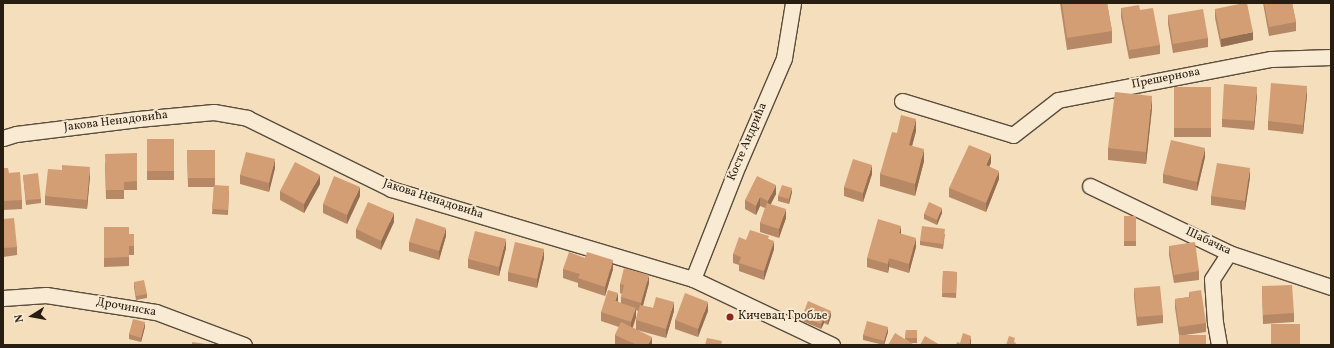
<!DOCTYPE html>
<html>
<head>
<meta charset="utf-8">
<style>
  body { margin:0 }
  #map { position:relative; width:1334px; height:348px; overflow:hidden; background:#f4debc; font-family:Vollkorn,serif }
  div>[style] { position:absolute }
  .roads { filter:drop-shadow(1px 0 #5a4d3b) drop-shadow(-1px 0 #5a4d3b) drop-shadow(0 1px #5a4d3b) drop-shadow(0 -1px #5a4d3b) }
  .minor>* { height:15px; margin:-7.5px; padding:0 7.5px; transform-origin:7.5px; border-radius:7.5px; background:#f8ead3 }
  .wall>* { inset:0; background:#b68865 }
  .shaded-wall>* { inset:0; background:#946f52 }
  .building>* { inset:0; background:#d49e75 }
  .dots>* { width:11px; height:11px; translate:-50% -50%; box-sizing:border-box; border:2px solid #f8ead3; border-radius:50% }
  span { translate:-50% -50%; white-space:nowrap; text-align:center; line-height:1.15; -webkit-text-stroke:3.5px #f8ead3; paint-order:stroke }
  .street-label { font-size:12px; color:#271d10 }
  .poi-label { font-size:12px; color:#271d10 }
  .left { translate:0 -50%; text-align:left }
  .frame { position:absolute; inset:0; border:4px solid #271d10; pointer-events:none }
  .north { position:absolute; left:12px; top:296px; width:40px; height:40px; -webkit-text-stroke:3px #f8ead3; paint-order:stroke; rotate:259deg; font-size:11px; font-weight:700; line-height:16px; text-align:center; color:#271d10 }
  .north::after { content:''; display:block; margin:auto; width:14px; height:18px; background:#271d10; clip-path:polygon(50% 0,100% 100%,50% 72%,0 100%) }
</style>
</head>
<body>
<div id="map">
  <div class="roads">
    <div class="minor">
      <div style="left:902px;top:101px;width:116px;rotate:17deg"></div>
      <div style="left:1013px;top:135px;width:57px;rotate:-37.9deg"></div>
      <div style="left:1058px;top:100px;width:217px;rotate:-10.9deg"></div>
      <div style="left:1271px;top:59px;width:60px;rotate:-1.9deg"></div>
      <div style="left:3px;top:138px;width:14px;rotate:-17deg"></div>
      <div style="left:16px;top:134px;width:123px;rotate:-7deg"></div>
      <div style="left:138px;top:119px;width:76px;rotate:-5.3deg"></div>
      <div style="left:214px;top:112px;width:34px;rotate:10deg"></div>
      <div style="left:247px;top:118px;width:161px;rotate:26.2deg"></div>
      <div style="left:391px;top:189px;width:315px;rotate:16.6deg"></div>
      <div style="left:693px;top:279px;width:154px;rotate:25.4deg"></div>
      <div style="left:1090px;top:186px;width:154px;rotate:25.7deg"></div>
      <div style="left:1229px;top:253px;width:108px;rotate:18.4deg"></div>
      <div style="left:693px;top:279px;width:123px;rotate:-68.5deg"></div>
      <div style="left:738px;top:165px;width:116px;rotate:-66.7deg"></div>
      <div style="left:784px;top:58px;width:56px;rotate:-80.7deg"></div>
      <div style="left:3px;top:298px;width:43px;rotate:-4deg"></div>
      <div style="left:46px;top:295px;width:111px;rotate:8.8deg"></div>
      <div style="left:156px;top:312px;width:94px;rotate:20.6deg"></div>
      <div style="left:1219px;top:345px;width:22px;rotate:-100deg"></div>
      <div style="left:1215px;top:323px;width:44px;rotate:-93.9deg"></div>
      <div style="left:1212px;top:279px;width:31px;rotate:-57deg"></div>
    </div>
  </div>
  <div class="wall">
    <div style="clip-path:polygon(1060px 3px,1107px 3px,1112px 31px,1112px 43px,1067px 50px)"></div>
    <div style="clip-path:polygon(1263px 3px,1292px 3px,1296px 22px,1296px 31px,1269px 36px)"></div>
    <div style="clip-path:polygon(1121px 8px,1140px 10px,1160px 45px,1160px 54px,1129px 59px,1121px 17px)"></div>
    <div style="clip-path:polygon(1215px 9px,1253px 40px,1221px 47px,1215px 18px)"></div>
    <div style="clip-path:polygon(1168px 15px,1208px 38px,1208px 47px,1173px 53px,1168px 24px)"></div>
    <div style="clip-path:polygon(1174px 87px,1211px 87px,1211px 137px,1174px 137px)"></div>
    <div style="clip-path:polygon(1257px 95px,1254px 130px,1222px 127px,1222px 119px)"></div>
    <div style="clip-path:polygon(1307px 95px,1303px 134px,1268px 130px,1268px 121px)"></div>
    <div style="clip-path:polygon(1152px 108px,1146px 164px,1108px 160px,1108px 148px)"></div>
    <div style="clip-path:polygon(916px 131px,912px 146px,924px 161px,915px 196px,880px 186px,880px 174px,897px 133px)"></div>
    <div style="clip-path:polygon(147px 139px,174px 139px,174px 180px,147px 180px)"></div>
    <div style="clip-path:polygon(187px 150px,215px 150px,215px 185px,229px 191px,228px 215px,212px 214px,214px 187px,188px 187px)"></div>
    <div style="clip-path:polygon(137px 153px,137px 190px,124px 190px,124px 199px,106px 199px,105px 163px)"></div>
    <div style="clip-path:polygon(1205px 157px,1197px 191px,1163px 183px,1163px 174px)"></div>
    <div style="clip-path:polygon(991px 163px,989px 166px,999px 179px,986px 212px,949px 197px,949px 188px)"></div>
    <div style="clip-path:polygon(3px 168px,9px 173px,22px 200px,22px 209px,3px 210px)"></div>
    <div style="clip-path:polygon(275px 168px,269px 192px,240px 184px,240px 175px)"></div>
    <div style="clip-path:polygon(872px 174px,863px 202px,844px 196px,844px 187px)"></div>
    <div style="clip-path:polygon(23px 175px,41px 199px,41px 203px,26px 205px)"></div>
    <div style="clip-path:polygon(90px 176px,87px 209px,45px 205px,45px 196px)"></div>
    <div style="clip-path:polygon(1250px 177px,1245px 210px,1211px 205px,1211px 196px)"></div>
    <div style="clip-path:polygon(320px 184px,304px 213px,280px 200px,280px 191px)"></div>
    <div style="clip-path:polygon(792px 192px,789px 204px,778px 201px,778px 196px)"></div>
    <div style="clip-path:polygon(776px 194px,770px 204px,786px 218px,779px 238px,760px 232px,760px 223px,765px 208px,760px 206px,756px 215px,745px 209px,745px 200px)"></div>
    <div style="clip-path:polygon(360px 196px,347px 224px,323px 213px,323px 204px)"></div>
    <div style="clip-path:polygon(942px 213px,937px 225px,924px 219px,924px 214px)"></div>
    <div style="clip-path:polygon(1124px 216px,1136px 216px,1136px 246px,1124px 246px)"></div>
    <div style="clip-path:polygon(3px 219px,17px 247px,17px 255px,3px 257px)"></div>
    <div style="clip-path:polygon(394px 222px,381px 250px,356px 238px,356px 229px)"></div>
    <div style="clip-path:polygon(104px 227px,134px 246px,134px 255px,129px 255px,129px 266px,104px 267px)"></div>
    <div style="clip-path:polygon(901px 234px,916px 247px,909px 273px,889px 267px,888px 273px,867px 267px,867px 258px)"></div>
    <div style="clip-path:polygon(945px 234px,943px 249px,920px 245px,920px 241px)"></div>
    <div style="clip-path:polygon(446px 236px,439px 260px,409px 251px,409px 242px)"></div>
    <div style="clip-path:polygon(769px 239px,774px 249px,764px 280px,739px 271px,739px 265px,733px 263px,733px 254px,746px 240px)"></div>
    <div style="clip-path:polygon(1169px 246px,1199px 271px,1199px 280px,1174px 283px,1169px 255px)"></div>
    <div style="clip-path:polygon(506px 248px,499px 276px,468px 268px,468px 259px)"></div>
    <div style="clip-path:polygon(544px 258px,537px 288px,508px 281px,508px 272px)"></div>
    <div style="clip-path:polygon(563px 269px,613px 269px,605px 296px,578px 287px,578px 283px,563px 278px)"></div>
    <div style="clip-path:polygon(943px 271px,957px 272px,956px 298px,942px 297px)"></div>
    <div style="clip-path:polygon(134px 282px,147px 294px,147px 298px,136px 300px,134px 287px)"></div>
    <div style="clip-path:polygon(evenodd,649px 283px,643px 306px,653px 308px,674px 311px,666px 338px,637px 330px,652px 345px,618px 345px,615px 344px,615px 335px,619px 327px,601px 321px,601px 312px,618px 302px,621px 303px,621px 297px,622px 294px,620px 293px,620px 284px,649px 283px,636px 310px,638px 311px,636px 320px,636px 329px,633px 328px,636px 317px,636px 310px)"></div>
    <div style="clip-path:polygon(1262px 286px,1294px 313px,1294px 322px,1263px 324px)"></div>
    <div style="clip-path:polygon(1134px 288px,1163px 315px,1163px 323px,1137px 326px,1134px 297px)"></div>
    <div style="clip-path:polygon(1189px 292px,1206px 323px,1206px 332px,1185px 335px,1179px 335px,1175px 308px,1175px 299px,1189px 297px)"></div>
    <div style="clip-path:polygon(708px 311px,698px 337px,675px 329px,675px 320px)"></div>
    <div style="clip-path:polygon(831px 316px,828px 325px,824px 323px,821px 329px,802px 321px,802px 317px)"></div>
    <div style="clip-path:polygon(145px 327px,141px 342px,129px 339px,129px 334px)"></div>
    <div style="clip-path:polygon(906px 330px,917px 330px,917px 343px,911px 343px,913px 345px,905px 339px)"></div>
    <div style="clip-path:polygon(888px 332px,884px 345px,863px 340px,863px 335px)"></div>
  </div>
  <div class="shaded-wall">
    <div style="clip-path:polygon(1253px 32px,1253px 40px,1221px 47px,1221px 39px)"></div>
    <div style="clip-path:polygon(1307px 86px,1307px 95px,1303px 134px,1303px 125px)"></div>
    <div style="clip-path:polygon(1257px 87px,1257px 95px,1254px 130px,1254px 121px)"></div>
    <div style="clip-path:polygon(1152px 96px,1152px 108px,1146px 164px,1146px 152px)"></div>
    <div style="clip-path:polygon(916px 119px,916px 131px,909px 157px,909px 145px)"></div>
    <div style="clip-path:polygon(1205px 148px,1205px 157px,1197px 191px,1197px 182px)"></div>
    <div style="clip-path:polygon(924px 149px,924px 161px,915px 196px,915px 184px)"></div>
    <div style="clip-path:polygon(991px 154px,991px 163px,986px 174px,986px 165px)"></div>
    <div style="clip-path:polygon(275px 159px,275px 168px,269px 192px,269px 183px)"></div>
    <div style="clip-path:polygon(872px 165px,872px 174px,863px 202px,863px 193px)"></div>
    <div style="clip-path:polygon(90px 167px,90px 176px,87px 209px,87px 200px)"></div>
    <div style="clip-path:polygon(1250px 168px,1250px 177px,1245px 210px,1245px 201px)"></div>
    <div style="clip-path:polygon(999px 171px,999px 179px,986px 212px,986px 203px)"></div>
    <div style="clip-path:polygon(320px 175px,320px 184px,304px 213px,304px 204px)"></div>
    <div style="clip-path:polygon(776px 185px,776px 194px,768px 210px,768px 201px)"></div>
    <div style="clip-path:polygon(360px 187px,360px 196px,347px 224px,347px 215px)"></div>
    <div style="clip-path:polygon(792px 188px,792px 192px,789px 204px,789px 199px)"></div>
    <div style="clip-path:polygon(760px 197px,760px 206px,756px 215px,756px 206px)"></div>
    <div style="clip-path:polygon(942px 208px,942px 213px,937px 225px,937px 220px)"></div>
    <div style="clip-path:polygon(786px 209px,786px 218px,779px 238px,779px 229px)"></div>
    <div style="clip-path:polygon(394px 213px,394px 222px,381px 250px,381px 241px)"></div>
    <div style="clip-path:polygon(901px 226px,901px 235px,899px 233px)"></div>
    <div style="clip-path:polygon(446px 228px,446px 236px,439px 260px,439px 251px)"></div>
    <div style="clip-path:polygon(916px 238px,916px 247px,909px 273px,909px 264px)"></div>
    <div style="clip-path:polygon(506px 239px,506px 248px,499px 276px,499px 267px)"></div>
    <div style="clip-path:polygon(774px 241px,774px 249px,764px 280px,764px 271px)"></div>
    <div style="clip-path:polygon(544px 249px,544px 258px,537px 288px,537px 279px)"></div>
    <div style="clip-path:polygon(889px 258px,889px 267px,888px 273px,888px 264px)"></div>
    <div style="clip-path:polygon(613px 260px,613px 269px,605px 296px,605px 287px)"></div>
    <div style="clip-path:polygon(649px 275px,649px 283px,641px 312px,641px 303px)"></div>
    <div style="clip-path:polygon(618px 293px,618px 302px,615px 301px)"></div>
    <div style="clip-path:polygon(674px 302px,674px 311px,666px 338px,666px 329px)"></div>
    <div style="clip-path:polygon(708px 302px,708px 311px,698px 337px,698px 329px)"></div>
    <div style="clip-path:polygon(636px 308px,636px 317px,631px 331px,631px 322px)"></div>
    <div style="clip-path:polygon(831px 311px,831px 316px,828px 325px,828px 320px)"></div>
    <div style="clip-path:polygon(824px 318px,824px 323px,821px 329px,821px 324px)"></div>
    <div style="clip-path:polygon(145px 322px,145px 327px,141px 342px,141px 338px)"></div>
    <div style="clip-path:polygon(888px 327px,888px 332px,884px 345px,884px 341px)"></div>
    <div style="clip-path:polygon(971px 336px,971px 345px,969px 345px)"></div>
    <div style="clip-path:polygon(652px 337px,652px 345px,648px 345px)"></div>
  </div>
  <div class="building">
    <div style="clip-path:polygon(1062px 3px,1107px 3px,1112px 31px,1067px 38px)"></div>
    <div style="clip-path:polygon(1244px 3px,1247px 3px,1253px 32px,1221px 39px,1215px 9px)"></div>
    <div style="clip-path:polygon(1264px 3px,1292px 3px,1296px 22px,1269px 27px)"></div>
    <div style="clip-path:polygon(1139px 5px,1140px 10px,1153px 8px,1160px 45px,1129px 50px,1121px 8px)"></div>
    <div style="clip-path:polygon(1203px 9px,1208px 38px,1173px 44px,1168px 15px)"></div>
    <div style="clip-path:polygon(1271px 83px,1307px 86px,1303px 125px,1268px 121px)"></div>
    <div style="clip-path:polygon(1224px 84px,1257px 87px,1254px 121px,1222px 119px)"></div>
    <div style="clip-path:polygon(1174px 87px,1211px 87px,1211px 128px,1174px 128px)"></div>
    <div style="clip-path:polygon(1115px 92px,1152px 96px,1146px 152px,1108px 148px)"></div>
    <div style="clip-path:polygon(901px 115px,916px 119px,909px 145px,924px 149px,915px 184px,880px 174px,892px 132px,897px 133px)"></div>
    <div style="clip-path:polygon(147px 139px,174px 139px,174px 171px,147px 171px)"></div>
    <div style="clip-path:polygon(1171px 140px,1205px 148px,1197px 182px,1163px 174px)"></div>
    <div style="clip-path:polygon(969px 145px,991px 154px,986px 165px,999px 171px,986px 203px,949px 188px)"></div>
    <div style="clip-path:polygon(187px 150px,215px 150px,215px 178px,188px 178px)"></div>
    <div style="clip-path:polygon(246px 152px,275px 159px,269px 183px,240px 175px)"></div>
    <div style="clip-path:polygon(137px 153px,137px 181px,124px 182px,124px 190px,106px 190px,105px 154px)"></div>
    <div style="clip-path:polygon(853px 159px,872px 165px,863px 193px,844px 187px)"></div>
    <div style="clip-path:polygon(295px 162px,320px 175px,304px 204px,280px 191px)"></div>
    <div style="clip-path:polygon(1217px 163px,1250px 168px,1245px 201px,1211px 196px)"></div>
    <div style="clip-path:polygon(62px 165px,90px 167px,87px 200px,45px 196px,48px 169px,62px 170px)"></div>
    <div style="clip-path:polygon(3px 168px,8px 168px,9px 173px,20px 172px,22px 200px,3px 201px)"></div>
    <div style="clip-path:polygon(38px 173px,41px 199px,26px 200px,23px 175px)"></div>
    <div style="clip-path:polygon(334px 176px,360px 187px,347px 215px,323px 204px)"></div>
    <div style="clip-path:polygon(757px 176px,776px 185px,768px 201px,760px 197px,756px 206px,745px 200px)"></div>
    <div style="clip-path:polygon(214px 185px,229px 186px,228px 210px,212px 209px)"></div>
    <div style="clip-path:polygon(782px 185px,792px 188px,789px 199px,778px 196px)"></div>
    <div style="clip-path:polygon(368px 202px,394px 213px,381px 241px,356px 229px)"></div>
    <div style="clip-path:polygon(929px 202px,942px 208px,937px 220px,924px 214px)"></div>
    <div style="clip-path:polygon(767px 203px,786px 209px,779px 229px,760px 223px)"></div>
    <div style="clip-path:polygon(1124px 216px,1136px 216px,1136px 241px,1124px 241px)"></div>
    <div style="clip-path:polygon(14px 218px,17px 247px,3px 248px,3px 219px)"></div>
    <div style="clip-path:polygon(416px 218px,446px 228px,439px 251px,409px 242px)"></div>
    <div style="clip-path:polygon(878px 219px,901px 226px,899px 233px,916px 238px,909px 264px,889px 258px,888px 264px,867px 258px)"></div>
    <div style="clip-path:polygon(922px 226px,945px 229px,943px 244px,920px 241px)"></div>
    <div style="clip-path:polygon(104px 227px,129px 227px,129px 234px,134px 234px,134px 246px,129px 246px,129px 257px,104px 258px)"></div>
    <div style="clip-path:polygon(750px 230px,769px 236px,768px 239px,774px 241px,764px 271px,739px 263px,741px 257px,733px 254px,739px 237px,746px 240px)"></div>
    <div style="clip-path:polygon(475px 231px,506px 239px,499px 267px,468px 259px)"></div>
    <div style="clip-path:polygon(515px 242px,544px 249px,537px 279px,508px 272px)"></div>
    <div style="clip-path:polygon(1195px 242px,1199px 271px,1174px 275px,1169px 246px)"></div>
    <div style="clip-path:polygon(569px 252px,585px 258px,587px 252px,613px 260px,605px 287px,578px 278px,580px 274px,563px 269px)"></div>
    <div style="clip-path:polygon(624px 268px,649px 275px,641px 303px,621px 297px,624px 285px,620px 284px)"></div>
    <div style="clip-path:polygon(943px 271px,957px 272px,956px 293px,942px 293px)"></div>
    <div style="clip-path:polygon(144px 280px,147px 294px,136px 296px,134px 282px)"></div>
    <div style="clip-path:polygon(1292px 285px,1294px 313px,1263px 315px,1262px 286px)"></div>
    <div style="clip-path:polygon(1160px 286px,1163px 315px,1137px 317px,1134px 288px)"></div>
    <div style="clip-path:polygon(608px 290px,618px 293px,615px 301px,636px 308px,631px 322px,601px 312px)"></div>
    <div style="clip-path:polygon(1201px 290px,1206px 323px,1179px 327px,1175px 299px,1190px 297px,1189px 292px)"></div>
    <div style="clip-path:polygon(685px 293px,708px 302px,698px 329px,675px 320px)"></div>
    <div style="clip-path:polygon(656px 297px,674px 302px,666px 329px,636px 320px,640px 305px,653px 308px)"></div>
    <div style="clip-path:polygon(808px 301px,831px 311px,828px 320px,824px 318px,821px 324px,802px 317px)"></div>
    <div style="clip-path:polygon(133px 319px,145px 322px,141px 338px,129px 334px)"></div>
    <div style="clip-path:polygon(867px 321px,888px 327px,884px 341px,863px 335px)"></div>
    <div style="clip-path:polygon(621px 322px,652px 337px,648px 345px,637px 345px,615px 335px)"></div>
    <div style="clip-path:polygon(1271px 324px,1300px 324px,1300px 345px,1271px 345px)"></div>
    <div style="clip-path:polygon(906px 330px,917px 330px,917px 338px,905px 338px)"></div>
    <div style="clip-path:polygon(895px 333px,913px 344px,913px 345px,888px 345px)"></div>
    <div style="clip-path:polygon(963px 333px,971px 336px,969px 345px,956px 345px,957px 342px,960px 343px)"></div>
    <div style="clip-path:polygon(1179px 335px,1206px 335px,1206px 345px,1179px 345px)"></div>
    <div style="clip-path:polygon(925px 336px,940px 345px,920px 345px)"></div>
    <div style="clip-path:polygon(1009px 336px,1015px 338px,1014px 342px,1016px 343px,1015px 345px,1006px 345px)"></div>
    <div style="clip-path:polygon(707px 338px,722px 341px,721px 345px,705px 345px)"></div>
    <div style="clip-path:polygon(192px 342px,212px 345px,192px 345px)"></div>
  </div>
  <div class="dots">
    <div style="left:730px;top:317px;background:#8f2418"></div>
  </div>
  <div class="street-label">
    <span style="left:1166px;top:79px;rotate:-11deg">Прешернова</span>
    <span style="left:116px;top:122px;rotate:-7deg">Јакова Ненадовића</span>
    <span style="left:748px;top:142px;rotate:-67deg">Косте Андрића</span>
    <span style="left:433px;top:200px;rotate:18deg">Јакова Ненадовића</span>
    <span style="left:1208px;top:242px;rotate:25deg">Шабачка</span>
    <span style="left:126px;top:308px;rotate:10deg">Дрочинска</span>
  </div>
  <div class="poi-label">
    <span class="left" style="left:738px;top:317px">Кичевац Гробље</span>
  </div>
  <div class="frame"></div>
  <div class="north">N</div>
</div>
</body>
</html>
